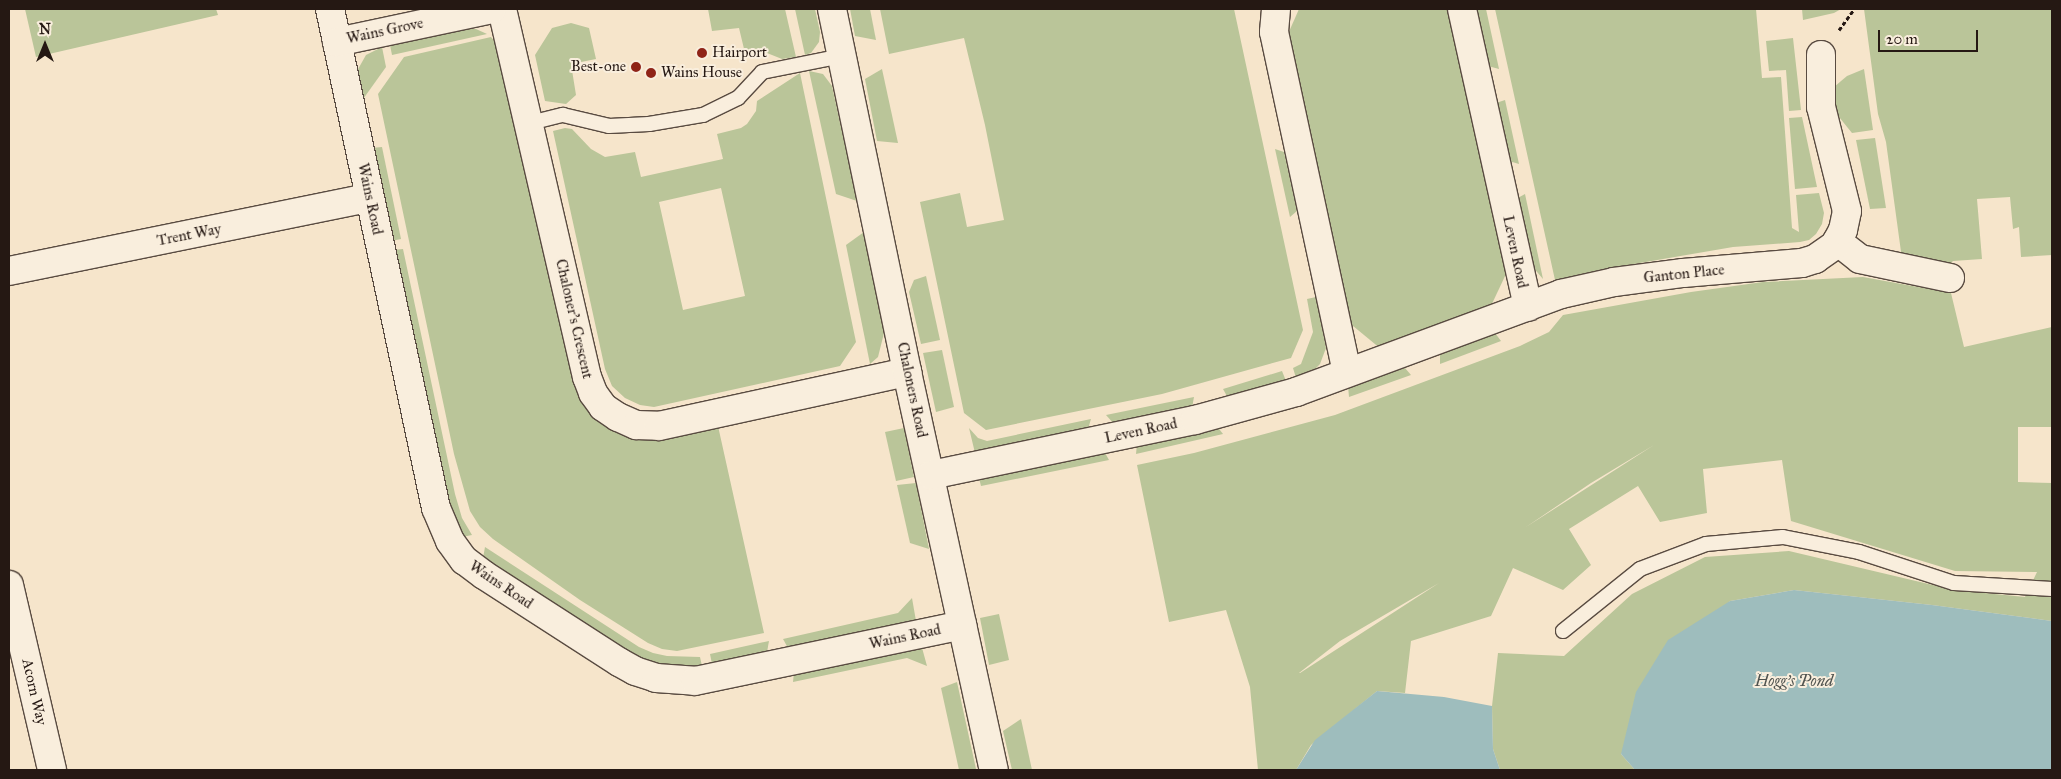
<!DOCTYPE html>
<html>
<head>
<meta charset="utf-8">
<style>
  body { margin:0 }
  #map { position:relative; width:2061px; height:779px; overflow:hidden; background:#f6e5cb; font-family:"IM FELL Great Primer",serif }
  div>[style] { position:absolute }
  .green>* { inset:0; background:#bac599 }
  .water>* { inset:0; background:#9ebdbd }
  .path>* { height:3px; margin-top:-1.5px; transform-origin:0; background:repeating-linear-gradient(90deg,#251813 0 4px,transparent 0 6.5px) }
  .roads { filter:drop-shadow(1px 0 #594b41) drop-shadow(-1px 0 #594b41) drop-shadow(0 1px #594b41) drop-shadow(0 -1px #594b41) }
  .service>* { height:14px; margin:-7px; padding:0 7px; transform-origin:7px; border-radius:7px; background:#f9eedd }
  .minor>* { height:28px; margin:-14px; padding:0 14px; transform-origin:14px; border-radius:14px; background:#f9eedd }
  .dots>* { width:14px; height:14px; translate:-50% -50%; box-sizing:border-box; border:2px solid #f9eedd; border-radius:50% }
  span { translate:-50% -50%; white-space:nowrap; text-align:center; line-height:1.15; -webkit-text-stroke:4px #f9eedd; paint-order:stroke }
  .street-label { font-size:15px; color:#251813 }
  .poi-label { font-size:15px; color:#251813 }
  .left { translate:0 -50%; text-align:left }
  .right { translate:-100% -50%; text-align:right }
  .water-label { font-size:16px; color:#4f524e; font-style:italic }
  .frame { position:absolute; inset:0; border:10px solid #251813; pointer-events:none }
  .north { position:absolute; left:20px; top:20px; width:50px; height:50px; -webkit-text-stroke:4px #f9eedd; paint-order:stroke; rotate:0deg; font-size:14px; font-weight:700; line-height:20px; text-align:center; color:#251813 }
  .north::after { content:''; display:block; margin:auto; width:18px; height:22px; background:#251813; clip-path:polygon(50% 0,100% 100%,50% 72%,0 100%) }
  .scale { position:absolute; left:1878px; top:30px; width:100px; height:22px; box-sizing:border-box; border:2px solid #251813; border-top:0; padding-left:6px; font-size:15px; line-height:18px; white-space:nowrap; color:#251813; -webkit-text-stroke:4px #f9eedd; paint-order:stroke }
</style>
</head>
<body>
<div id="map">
  <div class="green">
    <div style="clip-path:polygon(25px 9px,216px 9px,218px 15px,36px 57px)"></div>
    <div style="clip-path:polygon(708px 9px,785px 9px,796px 57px,782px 59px,762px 51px,745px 53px,739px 28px,712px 31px)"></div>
    <div style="clip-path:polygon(795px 9px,815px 9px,820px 32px,819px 42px,811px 53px,805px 55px)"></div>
    <div style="clip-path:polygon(850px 9px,870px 9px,876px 40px,855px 36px)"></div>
    <div style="clip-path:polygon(880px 9px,1234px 9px,1303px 330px,1291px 358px,1162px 394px,986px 430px,964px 413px,920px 202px,960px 193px,967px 227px,1004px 220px,985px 125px,964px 38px,889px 54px)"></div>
    <div style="clip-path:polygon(1299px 9px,1449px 9px,1506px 274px,1490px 308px,1381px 349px,1347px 321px,1288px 34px)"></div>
    <div style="clip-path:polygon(1476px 9px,1486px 9px,1499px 69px,1488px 66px)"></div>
    <div style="clip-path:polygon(1495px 9px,1756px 9px,1762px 78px,1781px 77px,1792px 228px,1799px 232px,1796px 195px,1819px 193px,1824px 213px,1822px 224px,1816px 234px,1809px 240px,1800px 242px,1733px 247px,1599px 270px,1555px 280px)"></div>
    <div style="clip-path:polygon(1802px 9px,1841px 9px,1834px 13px,1803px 20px)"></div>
    <div style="clip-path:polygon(1864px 9px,2052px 9px,2052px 255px,2021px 257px,2019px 227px,2013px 229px,2010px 197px,1977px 199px,1982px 259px,1953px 261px,1949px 265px,1902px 259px,1886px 142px,1878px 114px)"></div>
    <div style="clip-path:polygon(571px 23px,589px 28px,596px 59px,571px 64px,576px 95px,566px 104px,545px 101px,535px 55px,552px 28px)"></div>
    <div style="clip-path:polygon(462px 29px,476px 29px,487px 34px,392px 55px,390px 45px)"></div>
    <div style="clip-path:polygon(491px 37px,496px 43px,589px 409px,718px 426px,764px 633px,677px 651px,662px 649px,648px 643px,580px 600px,493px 539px,480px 527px,470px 511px,454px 454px,378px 94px,404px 57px)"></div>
    <div style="clip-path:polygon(1793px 38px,1801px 110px,1789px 111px,1786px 70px,1769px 71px,1766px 41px)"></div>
    <div style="clip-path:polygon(382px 47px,386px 67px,361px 102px,357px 71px,366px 55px)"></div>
    <div style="clip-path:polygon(882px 69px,898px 143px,877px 141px,865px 79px)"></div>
    <div style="clip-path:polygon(1864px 69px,1873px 130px,1852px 133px,1835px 112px,1834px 87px,1847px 76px)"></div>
    <div style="clip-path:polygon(809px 71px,823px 74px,832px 86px,857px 201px,836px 194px)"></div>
    <div style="clip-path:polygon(evenodd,800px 73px,856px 342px,840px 366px,654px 407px,640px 405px,625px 398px,612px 386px,605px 369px,553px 131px,565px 128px,572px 129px,591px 149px,605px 157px,635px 152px,641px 177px,723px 159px,717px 134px,741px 128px,747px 124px,756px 111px,757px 101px,800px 73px,721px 188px,745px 296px,683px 310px,659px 202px,721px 188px)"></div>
    <div style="clip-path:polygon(1505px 100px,1519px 164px,1509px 161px,1496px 103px)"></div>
    <div style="clip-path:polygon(1802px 117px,1817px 187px,1795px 189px,1789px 118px)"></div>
    <div style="clip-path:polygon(1875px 138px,1886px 208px,1870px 209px,1856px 140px)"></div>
    <div style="clip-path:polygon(382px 147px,401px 239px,391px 241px,371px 148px)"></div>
    <div style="clip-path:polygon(1275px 149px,1284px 152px,1297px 211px,1290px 217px)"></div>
    <div style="clip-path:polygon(1525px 194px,1543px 279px,1532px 266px,1516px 199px)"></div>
    <div style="clip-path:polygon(864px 232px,884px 333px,878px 357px,870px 364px,846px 245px)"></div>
    <div style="clip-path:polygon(403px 249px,455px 494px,462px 518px,472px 535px,462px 537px,448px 505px,393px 250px)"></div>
    <div style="clip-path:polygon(926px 276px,940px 340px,921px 344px,909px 292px,914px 280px)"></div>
    <div style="clip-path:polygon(evenodd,1863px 277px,1951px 293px,1964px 347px,2052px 327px,2052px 427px,2018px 427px,2018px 482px,2052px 483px,2052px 621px,1932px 605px,1794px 590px,1730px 601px,1621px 754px,1635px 770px,1500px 770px,1493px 749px,1492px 706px,1498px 653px,1564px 656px,1632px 594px,1705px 557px,1789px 551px,1954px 590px,2025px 597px,2037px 572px,1955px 571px,1791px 521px,1782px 460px,1703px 469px,1707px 513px,1660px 522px,1638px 486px,1569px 529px,1591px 565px,1563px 590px,1513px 568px,1491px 616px,1411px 641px,1405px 693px,1377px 691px,1311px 745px,1296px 770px,1258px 770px,1250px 687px,1226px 610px,1169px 622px,1137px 465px,1194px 453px,1335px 415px,1520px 346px,1549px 332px,1563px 315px,1691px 292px,1763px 282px,1863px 277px,1654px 445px,1526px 527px,1591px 483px,1654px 445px,1863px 277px,1439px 583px,1300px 673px,1299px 673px,1340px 641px,1439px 583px)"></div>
    <div style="clip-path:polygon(1316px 297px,1326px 348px,1320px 364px,1315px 369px,1296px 378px,1293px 368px,1301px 364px,1313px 332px,1307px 299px)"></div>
    <div style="clip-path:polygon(1495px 333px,1501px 341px,1440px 364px,1440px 354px)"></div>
    <div style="clip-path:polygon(942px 350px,954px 407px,936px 412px,923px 353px)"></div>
    <div style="clip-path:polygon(1405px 368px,1411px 375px,1349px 397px,1348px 386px)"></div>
    <div style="clip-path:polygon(1282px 371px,1286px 381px,1228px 398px,1223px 389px)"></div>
    <div style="clip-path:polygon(1194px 397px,1192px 408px,1114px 424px,1106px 415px)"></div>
    <div style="clip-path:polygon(1091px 419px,1088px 429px,975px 453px,969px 428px,978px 438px,987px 441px)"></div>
    <div style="clip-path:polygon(1216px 425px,1223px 434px,1136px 454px,1137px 444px)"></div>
    <div style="clip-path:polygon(904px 428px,914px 477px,896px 481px,885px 432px)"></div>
    <div style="clip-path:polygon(1104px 451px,1109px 460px,981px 486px,979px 478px)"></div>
    <div style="clip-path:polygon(916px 483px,929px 549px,910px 543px,897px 485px)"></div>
    <div style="clip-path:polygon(485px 547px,639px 647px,653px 653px,667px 656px,700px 657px,702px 666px,694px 668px,663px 666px,643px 661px,627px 653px,483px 558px)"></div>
    <div style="clip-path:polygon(912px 598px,916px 621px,788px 648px,783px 639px,898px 613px)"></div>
    <div style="clip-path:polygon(999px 614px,1009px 660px,989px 665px,980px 618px)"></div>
    <div style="clip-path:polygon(769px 641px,767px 652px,712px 664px,710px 654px)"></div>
    <div style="clip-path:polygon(921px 644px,927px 666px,907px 658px,793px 682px,794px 672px)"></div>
    <div style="clip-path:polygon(957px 682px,976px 769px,973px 770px,959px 770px,941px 688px)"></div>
    <div style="clip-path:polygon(1021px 719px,1032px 770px,1012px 770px,1003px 731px)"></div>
  </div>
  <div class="water">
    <div style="clip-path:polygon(1794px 590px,1932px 605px,2052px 621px,2052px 770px,1635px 770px,1621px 754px,1636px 692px,1668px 640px,1730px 601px)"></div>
    <div style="clip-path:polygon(1377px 691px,1444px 697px,1492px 706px,1493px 749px,1500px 770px,1296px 770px,1315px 740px)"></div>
  </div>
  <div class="path">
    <div style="left:1839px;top:30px;width:26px;rotate:-54deg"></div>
  </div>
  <div class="roads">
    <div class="service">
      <div style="left:530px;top:123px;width:34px;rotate:-14deg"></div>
      <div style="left:563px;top:115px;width:47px;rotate:13.4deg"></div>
      <div style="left:609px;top:126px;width:40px;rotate:-2.9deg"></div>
      <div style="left:649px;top:124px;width:55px;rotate:-9.5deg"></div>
      <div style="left:703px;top:115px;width:39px;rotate:-26deg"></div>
      <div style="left:738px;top:98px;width:35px;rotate:-47deg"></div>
      <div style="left:762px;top:72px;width:82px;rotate:-11.3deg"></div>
      <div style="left:1563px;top:631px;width:99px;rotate:-38.8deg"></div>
      <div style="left:1640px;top:569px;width:71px;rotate:-20.7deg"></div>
      <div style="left:1706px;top:544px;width:77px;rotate:-5.2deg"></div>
      <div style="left:1783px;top:537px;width:77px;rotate:11.2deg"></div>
      <div style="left:1859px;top:552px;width:100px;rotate:18.1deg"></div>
      <div style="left:1954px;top:583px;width:98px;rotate:3.5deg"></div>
    </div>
    <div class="minor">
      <div style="left:330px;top:9px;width:510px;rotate:78.01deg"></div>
      <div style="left:436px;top:508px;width:36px;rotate:67deg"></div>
      <div style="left:450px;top:541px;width:24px;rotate:54deg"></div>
      <div style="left:464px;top:560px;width:25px;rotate:37deg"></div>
      <div style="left:484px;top:575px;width:161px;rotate:32.8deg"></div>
      <div style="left:619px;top:662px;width:18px;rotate:29deg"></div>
      <div style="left:635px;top:671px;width:22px;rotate:18deg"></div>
      <div style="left:656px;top:678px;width:39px;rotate:4deg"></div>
      <div style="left:695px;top:681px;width:273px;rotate:-11.8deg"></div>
      <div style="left:502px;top:9px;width:378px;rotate:77deg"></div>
      <div style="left:587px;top:377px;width:17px;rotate:69deg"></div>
      <div style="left:593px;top:393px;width:17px;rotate:54deg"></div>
      <div style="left:603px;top:407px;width:18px;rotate:34deg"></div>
      <div style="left:618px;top:417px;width:20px;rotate:24deg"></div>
      <div style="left:636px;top:425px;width:23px;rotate:2deg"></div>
      <div style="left:659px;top:426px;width:254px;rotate:-12.3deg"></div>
      <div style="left:832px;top:9px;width:371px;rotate:78.3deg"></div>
      <div style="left:907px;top:372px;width:407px;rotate:77.7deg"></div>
      <div style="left:1276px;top:9px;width:23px;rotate:95deg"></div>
      <div style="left:1274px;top:32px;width:348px;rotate:77.9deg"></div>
      <div style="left:1462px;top:9px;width:305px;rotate:77.5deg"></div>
      <div style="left:337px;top:42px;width:158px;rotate:-12deg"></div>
      <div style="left:1837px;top:241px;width:29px;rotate:38deg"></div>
      <div style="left:1860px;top:259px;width:92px;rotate:11.9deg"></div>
      <div style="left:9px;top:271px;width:367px;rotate:-11.5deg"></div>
      <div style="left:931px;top:475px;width:270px;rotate:-11.8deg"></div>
      <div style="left:1195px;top:420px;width:105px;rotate:-15.5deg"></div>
      <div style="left:1296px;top:392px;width:283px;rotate:-20.3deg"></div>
      <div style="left:1561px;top:294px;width:54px;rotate:-12.8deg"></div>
      <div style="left:1614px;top:282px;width:70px;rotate:-7.4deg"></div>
      <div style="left:1683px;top:273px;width:119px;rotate:-4.8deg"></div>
      <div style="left:1802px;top:263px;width:14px;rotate:-17deg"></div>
      <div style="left:1815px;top:259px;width:24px;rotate:-35deg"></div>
      <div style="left:1835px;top:245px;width:17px;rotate:-62deg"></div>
      <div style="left:1843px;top:230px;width:19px;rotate:-78deg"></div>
      <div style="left:1847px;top:211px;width:107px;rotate:-104deg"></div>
      <div style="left:1821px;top:107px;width:52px;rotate:-90deg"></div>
      <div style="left:9px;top:585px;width:190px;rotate:76.9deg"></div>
    </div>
  </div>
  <div class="dots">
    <div style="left:702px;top:53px;background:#8f2418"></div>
    <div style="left:636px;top:67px;background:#8f2418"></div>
    <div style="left:651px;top:73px;background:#8f2418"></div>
  </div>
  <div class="street-label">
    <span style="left:385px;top:31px;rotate:-12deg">Wains Grove</span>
    <span style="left:370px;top:199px;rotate:78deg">Wains Road</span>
    <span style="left:189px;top:235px;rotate:-11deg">Trent Way</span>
    <span style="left:1515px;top:252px;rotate:78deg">Leven Road</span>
    <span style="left:1684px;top:274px;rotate:-6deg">Ganton Place</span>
    <span style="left:574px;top:319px;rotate:77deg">Chaloner's Crescent</span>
    <span style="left:912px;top:390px;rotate:78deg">Chaloners Road</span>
    <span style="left:1141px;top:431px;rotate:-12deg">Leven Road</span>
    <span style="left:501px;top:585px;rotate:34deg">Wains Road</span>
    <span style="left:905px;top:637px;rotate:-12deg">Wains Road</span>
    <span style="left:34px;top:692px;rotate:77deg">Acorn Way</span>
  </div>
  <div class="poi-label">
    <span class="left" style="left:712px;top:53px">Hairport</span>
    <span class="right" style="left:626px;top:67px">Best-one</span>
    <span class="left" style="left:661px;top:73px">Wains House</span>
  </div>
  <div class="water-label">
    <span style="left:1794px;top:681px">Hogg's Pond</span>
  </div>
  <div class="frame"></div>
  <div class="north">N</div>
  <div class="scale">20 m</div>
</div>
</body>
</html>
